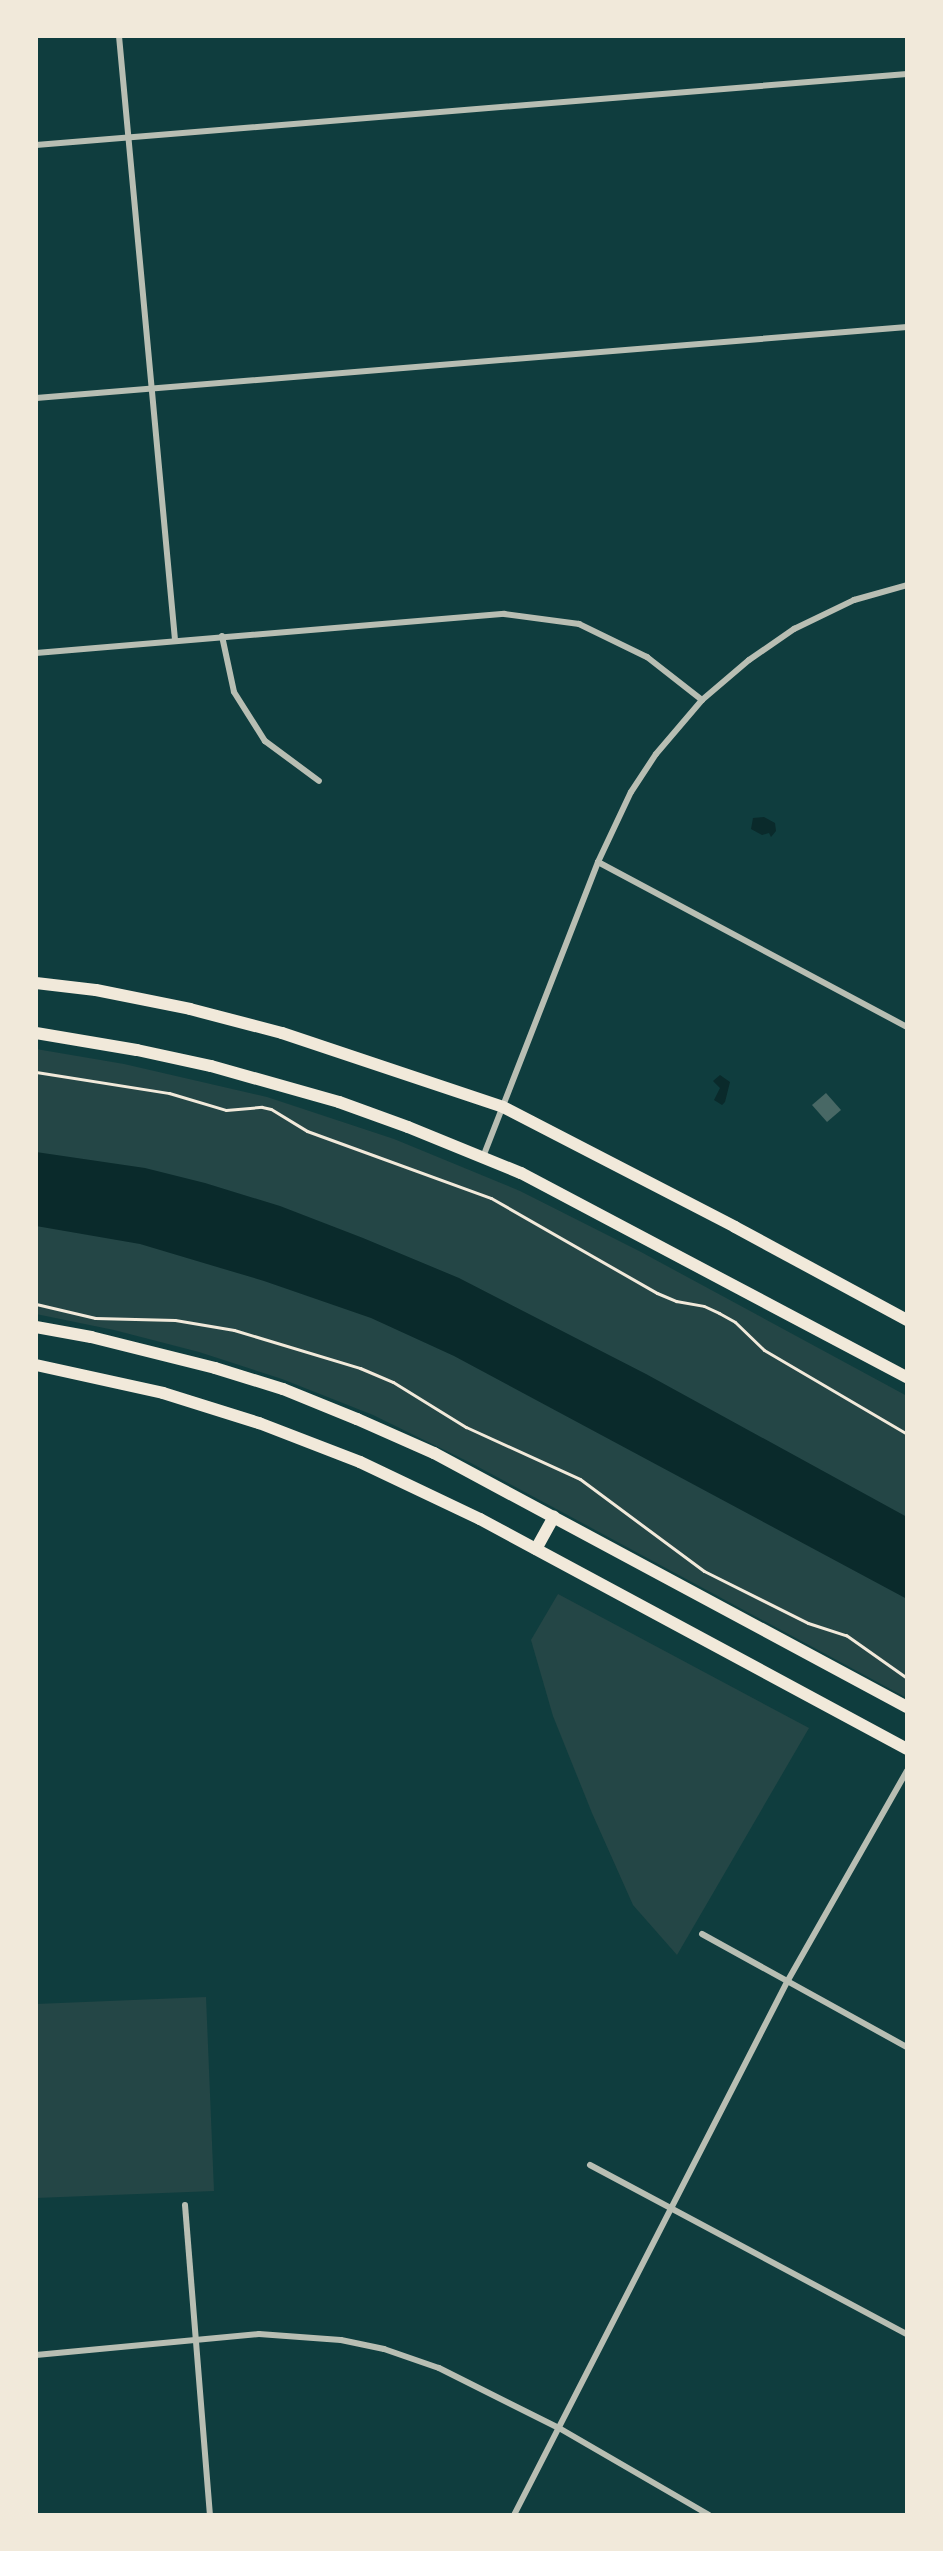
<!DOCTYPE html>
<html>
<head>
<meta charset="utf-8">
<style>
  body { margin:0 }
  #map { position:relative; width:943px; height:2551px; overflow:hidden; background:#0f3d3e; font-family:"Archivo Narrow",sans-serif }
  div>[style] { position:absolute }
  .green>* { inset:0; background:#244646 }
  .water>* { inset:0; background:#0a2a2b }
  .building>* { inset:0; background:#486865 }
  .path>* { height:3px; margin:-1.5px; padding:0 1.5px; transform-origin:1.5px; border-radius:1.5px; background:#f1e9da }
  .minor>* { height:6px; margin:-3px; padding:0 3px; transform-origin:3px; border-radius:3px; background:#b8beb3 }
  .secondary>* { height:12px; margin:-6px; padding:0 6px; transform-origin:6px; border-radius:6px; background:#f1e9da }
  span { translate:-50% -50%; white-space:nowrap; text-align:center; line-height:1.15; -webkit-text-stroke:4.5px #f1e9da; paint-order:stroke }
  .frame { position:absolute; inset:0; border:38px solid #f1e9da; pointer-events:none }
</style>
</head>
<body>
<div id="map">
  <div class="green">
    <div style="clip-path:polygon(36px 1049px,124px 1064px,267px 1097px,394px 1139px,520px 1191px,641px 1252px,907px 1396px,907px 1698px,471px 1463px,373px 1415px,282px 1379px,199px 1352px,114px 1330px,36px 1314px)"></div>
    <div style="clip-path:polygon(558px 1594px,809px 1728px,677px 1955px,633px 1905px,592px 1813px,553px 1716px,531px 1640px)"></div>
    <div style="clip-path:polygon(206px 1997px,214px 2191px,36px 2198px,36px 2004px)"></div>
  </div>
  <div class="water">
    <div style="clip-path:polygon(764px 817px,775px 823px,776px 831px,771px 837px,769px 833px,762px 835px,751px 829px,753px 818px)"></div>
    <div style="clip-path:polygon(720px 1075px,730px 1082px,725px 1102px,722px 1105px,714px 1100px,720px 1088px,713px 1081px)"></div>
    <div style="clip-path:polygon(36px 1152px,145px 1168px,205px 1183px,280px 1206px,363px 1238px,459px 1278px,646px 1374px,907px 1517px,907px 1599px,454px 1356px,371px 1318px,264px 1281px,140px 1244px,36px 1226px)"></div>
  </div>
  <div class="building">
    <div style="clip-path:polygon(826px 1093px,841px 1110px,827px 1122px,812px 1105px)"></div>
  </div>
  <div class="path">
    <div style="left:36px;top:1072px;width:135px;rotate:9deg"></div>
    <div style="left:169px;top:1093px;width:59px;rotate:16.6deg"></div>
    <div style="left:226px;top:1110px;width:36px;rotate:-5deg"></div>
    <div style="left:262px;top:1107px;width:9px;rotate:13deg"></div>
    <div style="left:271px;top:1109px;width:42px;rotate:31.4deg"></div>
    <div style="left:307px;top:1131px;width:196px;rotate:20deg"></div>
    <div style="left:491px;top:1198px;width:191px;rotate:29.8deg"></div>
    <div style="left:657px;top:1293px;width:21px;rotate:23deg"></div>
    <div style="left:676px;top:1301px;width:28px;rotate:10deg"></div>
    <div style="left:704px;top:1306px;width:17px;rotate:25deg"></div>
    <div style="left:719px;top:1313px;width:18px;rotate:29deg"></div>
    <div style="left:735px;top:1322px;width:40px;rotate:44deg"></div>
    <div style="left:764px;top:1350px;width:166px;rotate:30.4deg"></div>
    <div style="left:36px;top:1304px;width:61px;rotate:13.3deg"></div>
    <div style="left:95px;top:1318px;width:80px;rotate:1.4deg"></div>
    <div style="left:175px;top:1320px;width:60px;rotate:9.6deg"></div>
    <div style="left:234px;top:1330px;width:132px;rotate:16.8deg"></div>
    <div style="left:360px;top:1368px;width:36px;rotate:23deg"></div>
    <div style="left:393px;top:1382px;width:86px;rotate:31.7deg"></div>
    <div style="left:466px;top:1427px;width:125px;rotate:24.5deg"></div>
    <div style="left:580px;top:1479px;width:154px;rotate:36.6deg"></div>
    <div style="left:704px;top:1571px;width:116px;rotate:26.6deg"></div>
    <div style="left:808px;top:1623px;width:40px;rotate:18deg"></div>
    <div style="left:846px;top:1635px;width:75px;rotate:35.2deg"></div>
  </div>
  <div class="minor">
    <div style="left:119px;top:36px;width:607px;rotate:84.7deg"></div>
    <div style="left:36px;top:145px;width:874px;rotate:-4.66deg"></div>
    <div style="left:36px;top:398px;width:874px;rotate:-4.66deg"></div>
    <div style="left:222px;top:636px;width:57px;rotate:77.9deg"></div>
    <div style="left:234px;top:692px;width:58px;rotate:57.7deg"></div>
    <div style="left:265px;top:741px;width:67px;rotate:36.5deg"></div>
    <div style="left:36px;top:653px;width:470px;rotate:-4.8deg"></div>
    <div style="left:504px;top:614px;width:76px;rotate:7.6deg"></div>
    <div style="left:579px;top:624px;width:76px;rotate:25.9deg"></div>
    <div style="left:647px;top:657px;width:70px;rotate:38deg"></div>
    <div style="left:598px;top:862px;width:350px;rotate:28.1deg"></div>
    <div style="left:483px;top:1157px;width:317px;rotate:-68.7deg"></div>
    <div style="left:598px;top:862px;width:77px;rotate:-64.8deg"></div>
    <div style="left:631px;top:792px;width:45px;rotate:-56.7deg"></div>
    <div style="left:656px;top:754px;width:71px;rotate:-49.6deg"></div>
    <div style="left:702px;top:700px;width:62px;rotate:-40.4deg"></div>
    <div style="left:749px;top:660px;width:55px;rotate:-34.6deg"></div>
    <div style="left:794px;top:629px;width:67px;rotate:-25.8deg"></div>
    <div style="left:854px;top:600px;width:55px;rotate:-15.8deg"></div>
    <div style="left:702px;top:1934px;width:234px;rotate:28.9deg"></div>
    <div style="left:590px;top:2165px;width:359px;rotate:28.1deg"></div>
    <div style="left:185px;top:2205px;width:311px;rotate:85.4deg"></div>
    <div style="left:36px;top:2355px;width:224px;rotate:-5.4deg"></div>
    <div style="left:259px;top:2334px;width:82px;rotate:4.2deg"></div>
    <div style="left:341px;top:2340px;width:44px;rotate:11.8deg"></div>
    <div style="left:384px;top:2349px;width:58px;rotate:19.1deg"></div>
    <div style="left:439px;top:2368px;width:134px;rotate:26.6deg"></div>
    <div style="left:559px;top:2428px;width:173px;rotate:30.1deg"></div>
    <div style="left:514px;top:2515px;width:599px;rotate:-62.88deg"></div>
    <div style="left:787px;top:1982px;width:243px;rotate:-60.4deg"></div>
  </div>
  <div class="secondary">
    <div style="left:36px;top:983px;width:60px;rotate:6.7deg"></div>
    <div style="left:96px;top:990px;width:96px;rotate:11.4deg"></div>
    <div style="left:190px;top:1009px;width:95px;rotate:14.6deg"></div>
    <div style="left:282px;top:1033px;width:233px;rotate:18.5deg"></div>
    <div style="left:503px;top:1107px;width:261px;rotate:27.3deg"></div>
    <div style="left:735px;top:1227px;width:196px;rotate:28.4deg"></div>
    <div style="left:36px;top:1033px;width:102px;rotate:9.6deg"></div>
    <div style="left:137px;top:1050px;width:76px;rotate:12.2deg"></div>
    <div style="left:211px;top:1066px;width:133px;rotate:15.7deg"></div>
    <div style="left:339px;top:1102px;width:73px;rotate:19.9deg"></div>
    <div style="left:408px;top:1127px;width:122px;rotate:22.2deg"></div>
    <div style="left:521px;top:1173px;width:437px;rotate:27.9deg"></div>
    <div style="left:36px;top:1327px;width:56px;rotate:10.3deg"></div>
    <div style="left:91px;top:1337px;width:128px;rotate:14deg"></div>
    <div style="left:215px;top:1368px;width:71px;rotate:17.2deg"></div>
    <div style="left:283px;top:1389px;width:80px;rotate:22.1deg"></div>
    <div style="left:357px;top:1419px;width:84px;rotate:23.8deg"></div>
    <div style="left:434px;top:1453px;width:537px;rotate:28.24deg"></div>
    <div style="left:36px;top:1365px;width:130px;rotate:12.4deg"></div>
    <div style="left:163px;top:1393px;width:101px;rotate:17.4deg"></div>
    <div style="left:259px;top:1423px;width:108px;rotate:21.1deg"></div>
    <div style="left:360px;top:1462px;width:133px;rotate:25.4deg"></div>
    <div style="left:480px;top:1519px;width:485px;rotate:28.3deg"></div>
    <div style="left:536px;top:1549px;width:37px;rotate:-61deg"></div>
  </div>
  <div class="frame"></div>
</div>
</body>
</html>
